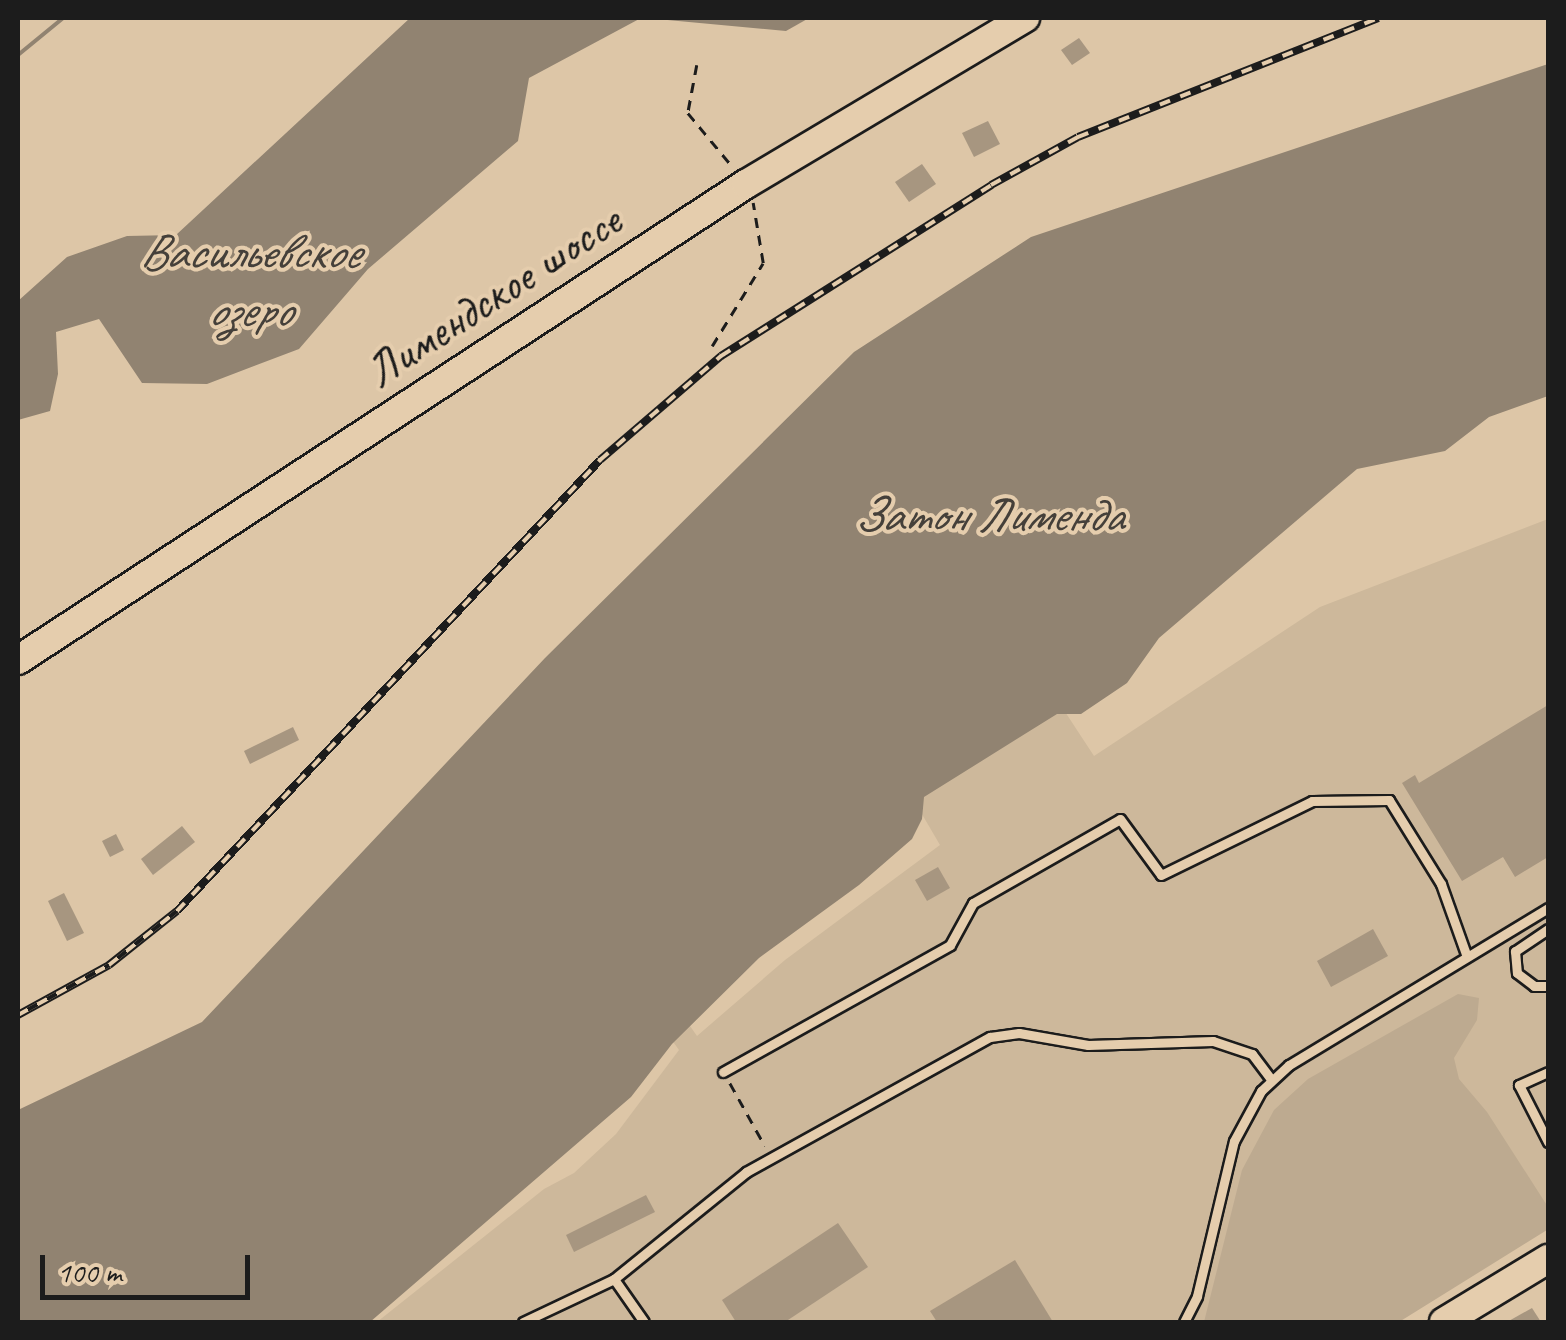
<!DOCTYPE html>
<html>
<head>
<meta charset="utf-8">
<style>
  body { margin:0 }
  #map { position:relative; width:1566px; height:1340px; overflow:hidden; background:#ddc6a7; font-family:Caveat,sans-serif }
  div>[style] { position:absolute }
  .built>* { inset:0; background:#cdb89b }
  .green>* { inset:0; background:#bdaa90 }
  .water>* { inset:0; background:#918371 }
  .stream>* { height:4px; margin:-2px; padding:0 2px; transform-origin:2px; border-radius:2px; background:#918371 }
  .building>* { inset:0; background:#a79680 }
  .path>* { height:2.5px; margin-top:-1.25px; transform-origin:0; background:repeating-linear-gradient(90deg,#1c1c1c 0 10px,transparent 0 18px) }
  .roads { filter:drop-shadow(2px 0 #1c1c1c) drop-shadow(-2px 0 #1c1c1c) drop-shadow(0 2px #1c1c1c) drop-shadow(0 -2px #1c1c1c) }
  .lane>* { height:9px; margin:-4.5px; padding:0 4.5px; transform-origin:4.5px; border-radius:4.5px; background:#e5cdad }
  .primary>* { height:28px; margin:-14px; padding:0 14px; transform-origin:14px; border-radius:14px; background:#e5cdad }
  .rail>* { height:8px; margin-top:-4px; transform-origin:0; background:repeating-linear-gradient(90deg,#e5cdad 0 11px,#1c1c1c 0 22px); box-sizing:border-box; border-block:2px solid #1c1c1c }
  span { translate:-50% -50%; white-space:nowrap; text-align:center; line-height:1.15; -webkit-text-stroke:8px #e5cdad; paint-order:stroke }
  .street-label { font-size:48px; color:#1c1c1c }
  .water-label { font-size:50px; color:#45403a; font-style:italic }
  .frame { position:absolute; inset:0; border:20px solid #1c1c1c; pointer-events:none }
  .scale { position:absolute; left:40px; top:1255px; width:210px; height:45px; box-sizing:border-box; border:5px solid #1c1c1c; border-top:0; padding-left:12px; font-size:30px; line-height:35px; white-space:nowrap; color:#1c1c1c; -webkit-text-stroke:8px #e5cdad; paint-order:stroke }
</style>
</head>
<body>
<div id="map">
  <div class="built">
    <div style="clip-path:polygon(1548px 519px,1548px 1210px,1357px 1322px,377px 1322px,544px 1189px,574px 1173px,616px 1134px,679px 1050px,651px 1011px,669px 996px,697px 1036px,785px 960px,940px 845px,909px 792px,1056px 698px,1094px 756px,1320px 607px)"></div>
  </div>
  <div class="green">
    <div style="clip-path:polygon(1458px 994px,1479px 998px,1477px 1020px,1454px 1058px,1459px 1079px,1487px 1112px,1548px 1207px,1547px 1230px,1399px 1322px,1204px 1322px,1242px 1170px,1274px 1110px,1308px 1079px)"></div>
  </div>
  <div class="water">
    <div style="clip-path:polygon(410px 18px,641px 18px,529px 78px,518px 141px,368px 269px,299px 349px,207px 384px,142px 383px,99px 319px,56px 332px,58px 374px,50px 411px,18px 420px,18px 301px,67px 257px,127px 236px,176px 235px)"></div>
    <div style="clip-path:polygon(646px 18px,809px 18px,786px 31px)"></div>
    <div style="clip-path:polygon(1548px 64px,1548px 396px,1489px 417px,1445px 451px,1357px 469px,1159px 638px,1127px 683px,1081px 714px,1057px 714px,924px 797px,922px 819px,912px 839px,859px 885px,759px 958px,672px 1044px,631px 1097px,370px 1322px,18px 1322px,18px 1110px,202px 1022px,545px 658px,854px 352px,1031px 237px)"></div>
  </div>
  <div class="stream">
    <div style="left:18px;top:55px;width:58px;rotate:-39.4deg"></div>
  </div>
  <div class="building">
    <div style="clip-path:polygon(1079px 38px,1090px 53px,1072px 65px,1061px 50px)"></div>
    <div style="clip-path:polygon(988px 121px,1000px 144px,974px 157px,962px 133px)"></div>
    <div style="clip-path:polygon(922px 164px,936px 184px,909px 202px,895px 182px)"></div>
    <div style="clip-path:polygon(1548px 705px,1548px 857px,1515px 877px,1503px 857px,1462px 881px,1402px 783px,1415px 775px,1419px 783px)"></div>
    <div style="clip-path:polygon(293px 727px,299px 740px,250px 764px,244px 751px)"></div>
    <div style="clip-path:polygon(182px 826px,195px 842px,153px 875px,141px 859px)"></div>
    <div style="clip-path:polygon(116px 834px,124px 850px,110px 857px,102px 841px)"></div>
    <div style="clip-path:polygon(938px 867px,950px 888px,927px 901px,915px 880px)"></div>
    <div style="clip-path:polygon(64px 893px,84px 933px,67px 941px,48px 901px)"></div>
    <div style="clip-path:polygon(1373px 929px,1388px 956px,1331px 987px,1317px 961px)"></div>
    <div style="clip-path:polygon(646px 1195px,655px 1212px,574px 1252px,566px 1235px)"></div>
    <div style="clip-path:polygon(838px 1223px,868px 1267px,785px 1322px,736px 1322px,722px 1300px)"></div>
    <div style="clip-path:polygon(1015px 1260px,1053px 1322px,937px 1322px,930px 1311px)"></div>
    <div style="clip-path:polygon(1532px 1308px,1541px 1322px,1507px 1322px)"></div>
  </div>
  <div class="path">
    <div style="left:697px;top:65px;width:49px;rotate:100.6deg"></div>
    <div style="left:688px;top:113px;width:69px;rotate:50.3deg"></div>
    <div style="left:712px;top:346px;width:97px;rotate:-58.4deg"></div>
    <div style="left:763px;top:263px;width:61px;rotate:-99.5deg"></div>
    <div style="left:730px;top:1083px;width:72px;rotate:60.9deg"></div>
  </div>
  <div class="roads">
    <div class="lane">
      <div style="left:1548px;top:929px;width:40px;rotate:146deg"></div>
      <div style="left:1515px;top:951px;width:22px;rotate:85deg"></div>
      <div style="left:1517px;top:973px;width:21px;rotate:37deg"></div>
      <div style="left:1534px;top:986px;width:14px"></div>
      <div style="left:723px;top:1072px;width:260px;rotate:-29.2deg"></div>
      <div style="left:950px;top:945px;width:48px;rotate:-61.3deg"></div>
      <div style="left:973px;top:903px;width:169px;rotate:-29.7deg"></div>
      <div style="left:1120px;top:819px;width:69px;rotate:53.8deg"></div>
      <div style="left:1161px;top:875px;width:168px;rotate:-26.1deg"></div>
      <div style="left:1312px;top:801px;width:77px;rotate:-0.7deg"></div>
      <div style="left:1389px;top:800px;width:99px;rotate:58.2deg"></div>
      <div style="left:1441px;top:884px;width:77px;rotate:70.4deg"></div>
      <div style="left:1548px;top:1072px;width:32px;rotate:156deg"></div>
      <div style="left:1519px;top:1085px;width:64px;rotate:63deg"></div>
      <div style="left:614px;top:1279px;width:52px;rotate:55.1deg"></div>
      <div style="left:523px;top:1322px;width:101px;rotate:-25.3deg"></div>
      <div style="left:614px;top:1279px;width:170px;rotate:-39deg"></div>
      <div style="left:746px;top:1172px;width:279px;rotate:-29deg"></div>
      <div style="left:990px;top:1037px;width:29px;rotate:-8deg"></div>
      <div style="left:1019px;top:1033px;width:70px;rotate:9.9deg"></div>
      <div style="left:1088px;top:1045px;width:125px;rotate:-1.8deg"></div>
      <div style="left:1213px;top:1041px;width:41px;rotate:18.4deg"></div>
      <div style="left:1252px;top:1054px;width:31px;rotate:53deg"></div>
      <div style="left:1184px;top:1322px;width:29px;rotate:-63deg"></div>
      <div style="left:1197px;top:1296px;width:159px;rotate:-76.6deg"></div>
      <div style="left:1234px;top:1141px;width:57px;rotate:-61.6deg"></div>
      <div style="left:1261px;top:1091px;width:38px;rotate:-43deg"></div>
      <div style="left:1289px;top:1065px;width:303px;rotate:-31.2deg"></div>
    </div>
    <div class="primary">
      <div style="left:18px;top:660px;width:870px;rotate:-33.18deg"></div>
      <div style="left:746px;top:184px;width:325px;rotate:-30.8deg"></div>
      <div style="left:1444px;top:1322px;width:122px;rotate:-31.2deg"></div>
    </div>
  </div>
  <div class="rail">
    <div style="left:18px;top:1015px;width:104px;rotate:-28.8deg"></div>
    <div style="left:109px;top:965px;width:87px;rotate:-38.5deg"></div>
    <div style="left:177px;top:911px;width:618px;rotate:-46.83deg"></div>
    <div style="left:600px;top:460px;width:160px;rotate:-40.7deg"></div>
    <div style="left:721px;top:356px;width:320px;rotate:-32.3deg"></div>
    <div style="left:991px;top:185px;width:99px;rotate:-28.9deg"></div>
    <div style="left:1078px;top:137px;width:323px;rotate:-21.6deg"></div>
  </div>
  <div class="street-label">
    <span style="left:493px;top:296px;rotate:-33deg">Лимендское шоссе</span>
  </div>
  <div class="water-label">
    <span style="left:249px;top:280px">Васильевское<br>озеро</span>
    <span style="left:988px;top:515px">Затон Лименда</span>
  </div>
  <div class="frame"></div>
  <div class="scale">100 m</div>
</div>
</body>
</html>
